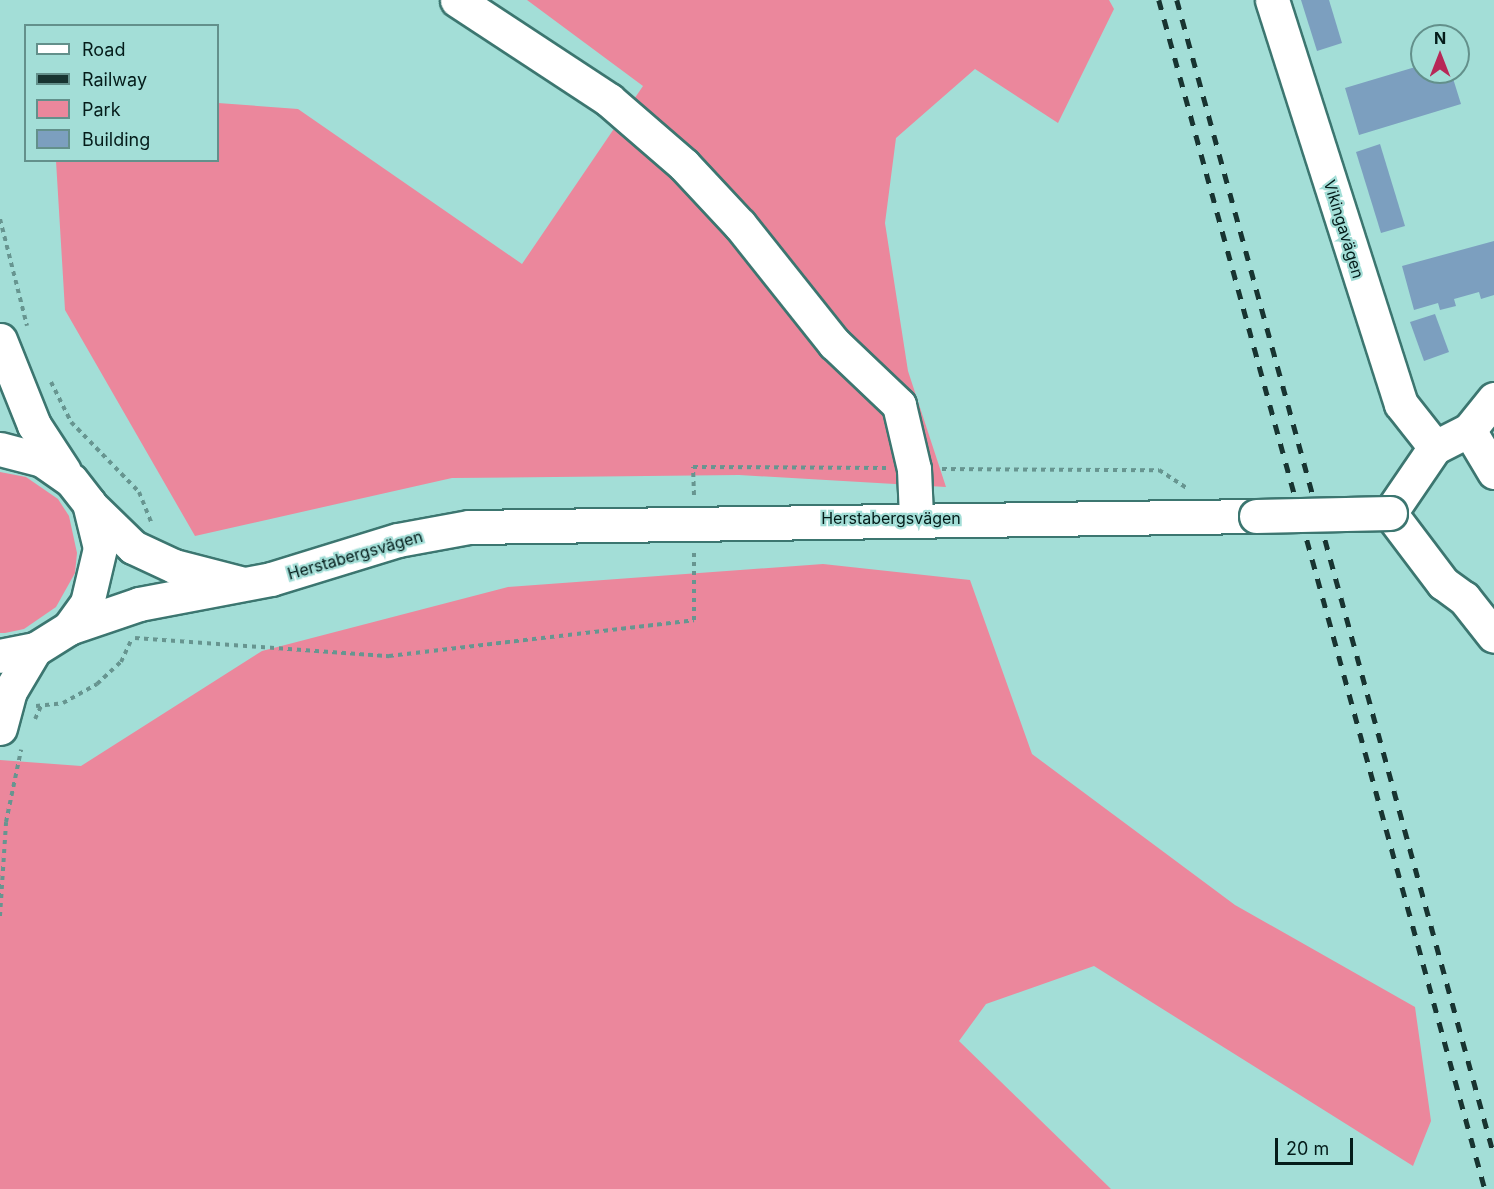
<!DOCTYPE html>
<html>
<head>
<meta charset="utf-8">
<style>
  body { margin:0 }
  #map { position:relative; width:1494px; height:1189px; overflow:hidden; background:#a3ded7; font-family:Inter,sans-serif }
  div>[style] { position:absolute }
  .green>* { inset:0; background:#eb879c }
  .building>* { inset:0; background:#7c9fbf }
  .path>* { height:4px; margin-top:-2px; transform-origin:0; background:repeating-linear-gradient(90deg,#679590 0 4.5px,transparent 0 9px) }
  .roads { filter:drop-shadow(2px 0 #3c7670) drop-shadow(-2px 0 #3c7670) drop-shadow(0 2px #3c7670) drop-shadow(0 -2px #3c7670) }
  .minor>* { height:33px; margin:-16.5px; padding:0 16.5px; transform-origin:16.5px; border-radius:16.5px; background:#fff }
  .rail>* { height:4.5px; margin-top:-2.25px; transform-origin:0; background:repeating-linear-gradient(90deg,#183431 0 10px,transparent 0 20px) }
  .bridges { filter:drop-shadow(2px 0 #3c7670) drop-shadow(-2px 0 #3c7670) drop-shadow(0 2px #3c7670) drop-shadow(0 -2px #3c7670) }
  .minor-bridge>* { height:33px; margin:-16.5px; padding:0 16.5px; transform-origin:16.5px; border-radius:16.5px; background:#fff }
  span { translate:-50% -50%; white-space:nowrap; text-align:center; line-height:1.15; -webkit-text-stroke:4.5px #a3ded7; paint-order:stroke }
  .street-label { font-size:16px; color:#041c1a }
  .legend { position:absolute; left:24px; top:24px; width:195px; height:138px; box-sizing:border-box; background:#a3ded7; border:2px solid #63908b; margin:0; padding:8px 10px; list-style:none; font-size:18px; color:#041c1a }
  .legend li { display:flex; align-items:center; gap:12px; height:30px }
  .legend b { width:30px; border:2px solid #63908b }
  .north { position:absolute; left:1410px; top:24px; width:60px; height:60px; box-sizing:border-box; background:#a3ded7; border:2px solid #63908b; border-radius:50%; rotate:0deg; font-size:16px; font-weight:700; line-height:24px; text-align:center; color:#041c1a }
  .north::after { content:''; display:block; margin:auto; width:21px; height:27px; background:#b72857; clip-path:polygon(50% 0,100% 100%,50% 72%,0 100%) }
  .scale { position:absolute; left:1275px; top:1138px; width:78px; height:27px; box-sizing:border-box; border:3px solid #041c1a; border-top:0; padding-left:8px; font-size:18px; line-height:21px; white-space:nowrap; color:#041c1a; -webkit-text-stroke:4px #a3ded7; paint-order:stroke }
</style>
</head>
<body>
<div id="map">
  <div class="green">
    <div style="clip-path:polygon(527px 0,1109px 0,1114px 9px,1058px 123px,975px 69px,896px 138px,885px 223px,908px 371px,946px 487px,739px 475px,452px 478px,195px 536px,65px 310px,56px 161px,218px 160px,218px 103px,298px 109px,522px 264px,643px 86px)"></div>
    <div style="clip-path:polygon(0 472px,26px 477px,58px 499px,69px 516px,77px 553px,75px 573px,56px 607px,24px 629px,5px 633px,0 633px)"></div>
    <div style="clip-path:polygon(823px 564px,970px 580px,1032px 754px,1235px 905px,1415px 1007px,1431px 1121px,1413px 1166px,1094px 966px,986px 1004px,959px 1041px,1111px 1189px,0 1189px,0 760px,81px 766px,262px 651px,508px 587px)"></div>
  </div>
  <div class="building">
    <div style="clip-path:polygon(1301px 0,1329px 0,1342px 43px,1317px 51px)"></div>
    <div style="clip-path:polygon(1422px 65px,1422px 72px,1451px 72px,1461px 104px,1359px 135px,1345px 88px)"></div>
    <div style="clip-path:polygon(1380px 144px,1405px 226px,1381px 233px,1356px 152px)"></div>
    <div style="clip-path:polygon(1494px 241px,1494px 295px,1481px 299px,1479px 292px,1454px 299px,1456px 306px,1440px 310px,1438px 303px,1414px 310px,1402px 266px)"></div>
    <div style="clip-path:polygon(1435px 314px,1449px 352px,1424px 361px,1410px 322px)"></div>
  </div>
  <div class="path">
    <div style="left:0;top:219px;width:110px;rotate:75.8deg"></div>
    <div style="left:51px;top:382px;width:45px;rotate:63.4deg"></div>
    <div style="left:71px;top:422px;width:98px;rotate:45.8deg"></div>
    <div style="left:139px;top:492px;width:35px;rotate:68deg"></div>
    <div style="left:942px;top:469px;width:217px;rotate:0.3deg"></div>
    <div style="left:1159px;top:470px;width:33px;rotate:33deg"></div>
    <div style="left:694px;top:495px;width:28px;rotate:-92deg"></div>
    <div style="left:693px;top:467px;width:193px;rotate:0.3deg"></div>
    <div style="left:135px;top:638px;width:255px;rotate:4.1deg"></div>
    <div style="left:389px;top:656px;width:307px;rotate:-6.7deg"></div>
    <div style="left:694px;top:620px;width:69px;rotate:-90deg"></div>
    <div style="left:36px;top:706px;width:27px;rotate:-6deg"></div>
    <div style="left:63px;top:703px;width:39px;rotate:-29deg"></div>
    <div style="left:97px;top:684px;width:33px;rotate:-43deg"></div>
    <div style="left:121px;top:662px;width:26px;rotate:-65deg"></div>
    <div style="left:35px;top:719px;width:14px;rotate:-65deg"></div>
    <div style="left:0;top:916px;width:94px;rotate:-86.3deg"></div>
    <div style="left:6px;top:822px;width:74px;rotate:-78.2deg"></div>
  </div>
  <div class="roads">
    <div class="minor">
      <div style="left:457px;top:0;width:182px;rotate:33.3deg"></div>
      <div style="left:609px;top:100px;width:99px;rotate:40.9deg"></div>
      <div style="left:684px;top:165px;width:82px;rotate:47deg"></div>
      <div style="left:740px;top:225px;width:151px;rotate:51.5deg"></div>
      <div style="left:834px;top:343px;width:90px;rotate:43.6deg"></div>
      <div style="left:899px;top:405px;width:66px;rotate:76.8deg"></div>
      <div style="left:914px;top:469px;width:48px;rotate:87.6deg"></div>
      <div style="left:1272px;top:0;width:424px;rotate:72.3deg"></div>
      <div style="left:1401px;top:404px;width:55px;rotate:51.7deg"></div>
      <div style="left:0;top:340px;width:92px;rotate:68.2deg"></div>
      <div style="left:34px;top:425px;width:55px;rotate:56.9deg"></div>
      <div style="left:1494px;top:399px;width:40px;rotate:129deg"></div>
      <div style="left:1469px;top:430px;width:38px;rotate:153deg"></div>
      <div style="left:1435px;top:447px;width:80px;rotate:124.3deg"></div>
      <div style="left:1390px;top:513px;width:88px;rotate:52.9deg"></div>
      <div style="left:1443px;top:583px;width:26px;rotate:36deg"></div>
      <div style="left:1464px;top:598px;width:48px;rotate:51.7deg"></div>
      <div style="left:1469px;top:430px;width:49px;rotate:59.2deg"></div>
      <div style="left:0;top:449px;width:43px;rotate:14.7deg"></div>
      <div style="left:42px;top:460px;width:35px;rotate:35deg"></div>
      <div style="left:71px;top:480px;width:29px;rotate:52deg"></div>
      <div style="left:89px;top:503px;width:46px;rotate:76.3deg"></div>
      <div style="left:100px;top:548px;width:57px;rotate:103.3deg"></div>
      <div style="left:87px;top:603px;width:31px;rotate:126deg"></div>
      <div style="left:69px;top:628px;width:40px;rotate:148deg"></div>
      <div style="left:35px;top:649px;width:36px;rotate:169deg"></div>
      <div style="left:90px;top:505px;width:60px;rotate:44.3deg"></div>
      <div style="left:133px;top:547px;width:45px;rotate:24.9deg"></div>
      <div style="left:174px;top:566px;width:68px;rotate:14.4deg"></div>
      <div style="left:69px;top:628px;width:74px;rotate:-18.9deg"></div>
      <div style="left:139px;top:604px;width:134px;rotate:-10.7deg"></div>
      <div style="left:271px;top:579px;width:133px;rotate:-17.1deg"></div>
      <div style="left:398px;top:540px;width:72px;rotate:-10.4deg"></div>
      <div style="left:469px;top:527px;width:787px;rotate:-0.8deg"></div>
      <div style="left:0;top:728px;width:38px;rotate:-75deg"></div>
      <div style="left:10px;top:691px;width:49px;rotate:-59.2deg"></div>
    </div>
  </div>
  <div class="rail">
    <div style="left:1159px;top:0;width:1233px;rotate:74.67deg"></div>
    <div style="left:1177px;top:0;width:1198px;rotate:74.65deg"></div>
  </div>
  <div class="bridges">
    <div class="minor-bridge">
      <div style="left:1256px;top:516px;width:134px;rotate:-1.3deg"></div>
    </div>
  </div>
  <div class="street-label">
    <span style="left:1344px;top:229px;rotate:73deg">Vikingavägen</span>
    <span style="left:891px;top:518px">Herstabergsvägen</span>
    <span style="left:355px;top:555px;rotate:-16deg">Herstabergsvägen</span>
  </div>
  <ul class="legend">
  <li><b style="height:8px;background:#fff"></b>Road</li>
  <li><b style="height:8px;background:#183431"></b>Railway</li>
  <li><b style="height:16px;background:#eb879c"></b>Park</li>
  <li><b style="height:16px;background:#7c9fbf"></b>Building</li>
  </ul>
  <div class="north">N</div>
  <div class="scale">20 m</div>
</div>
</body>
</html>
